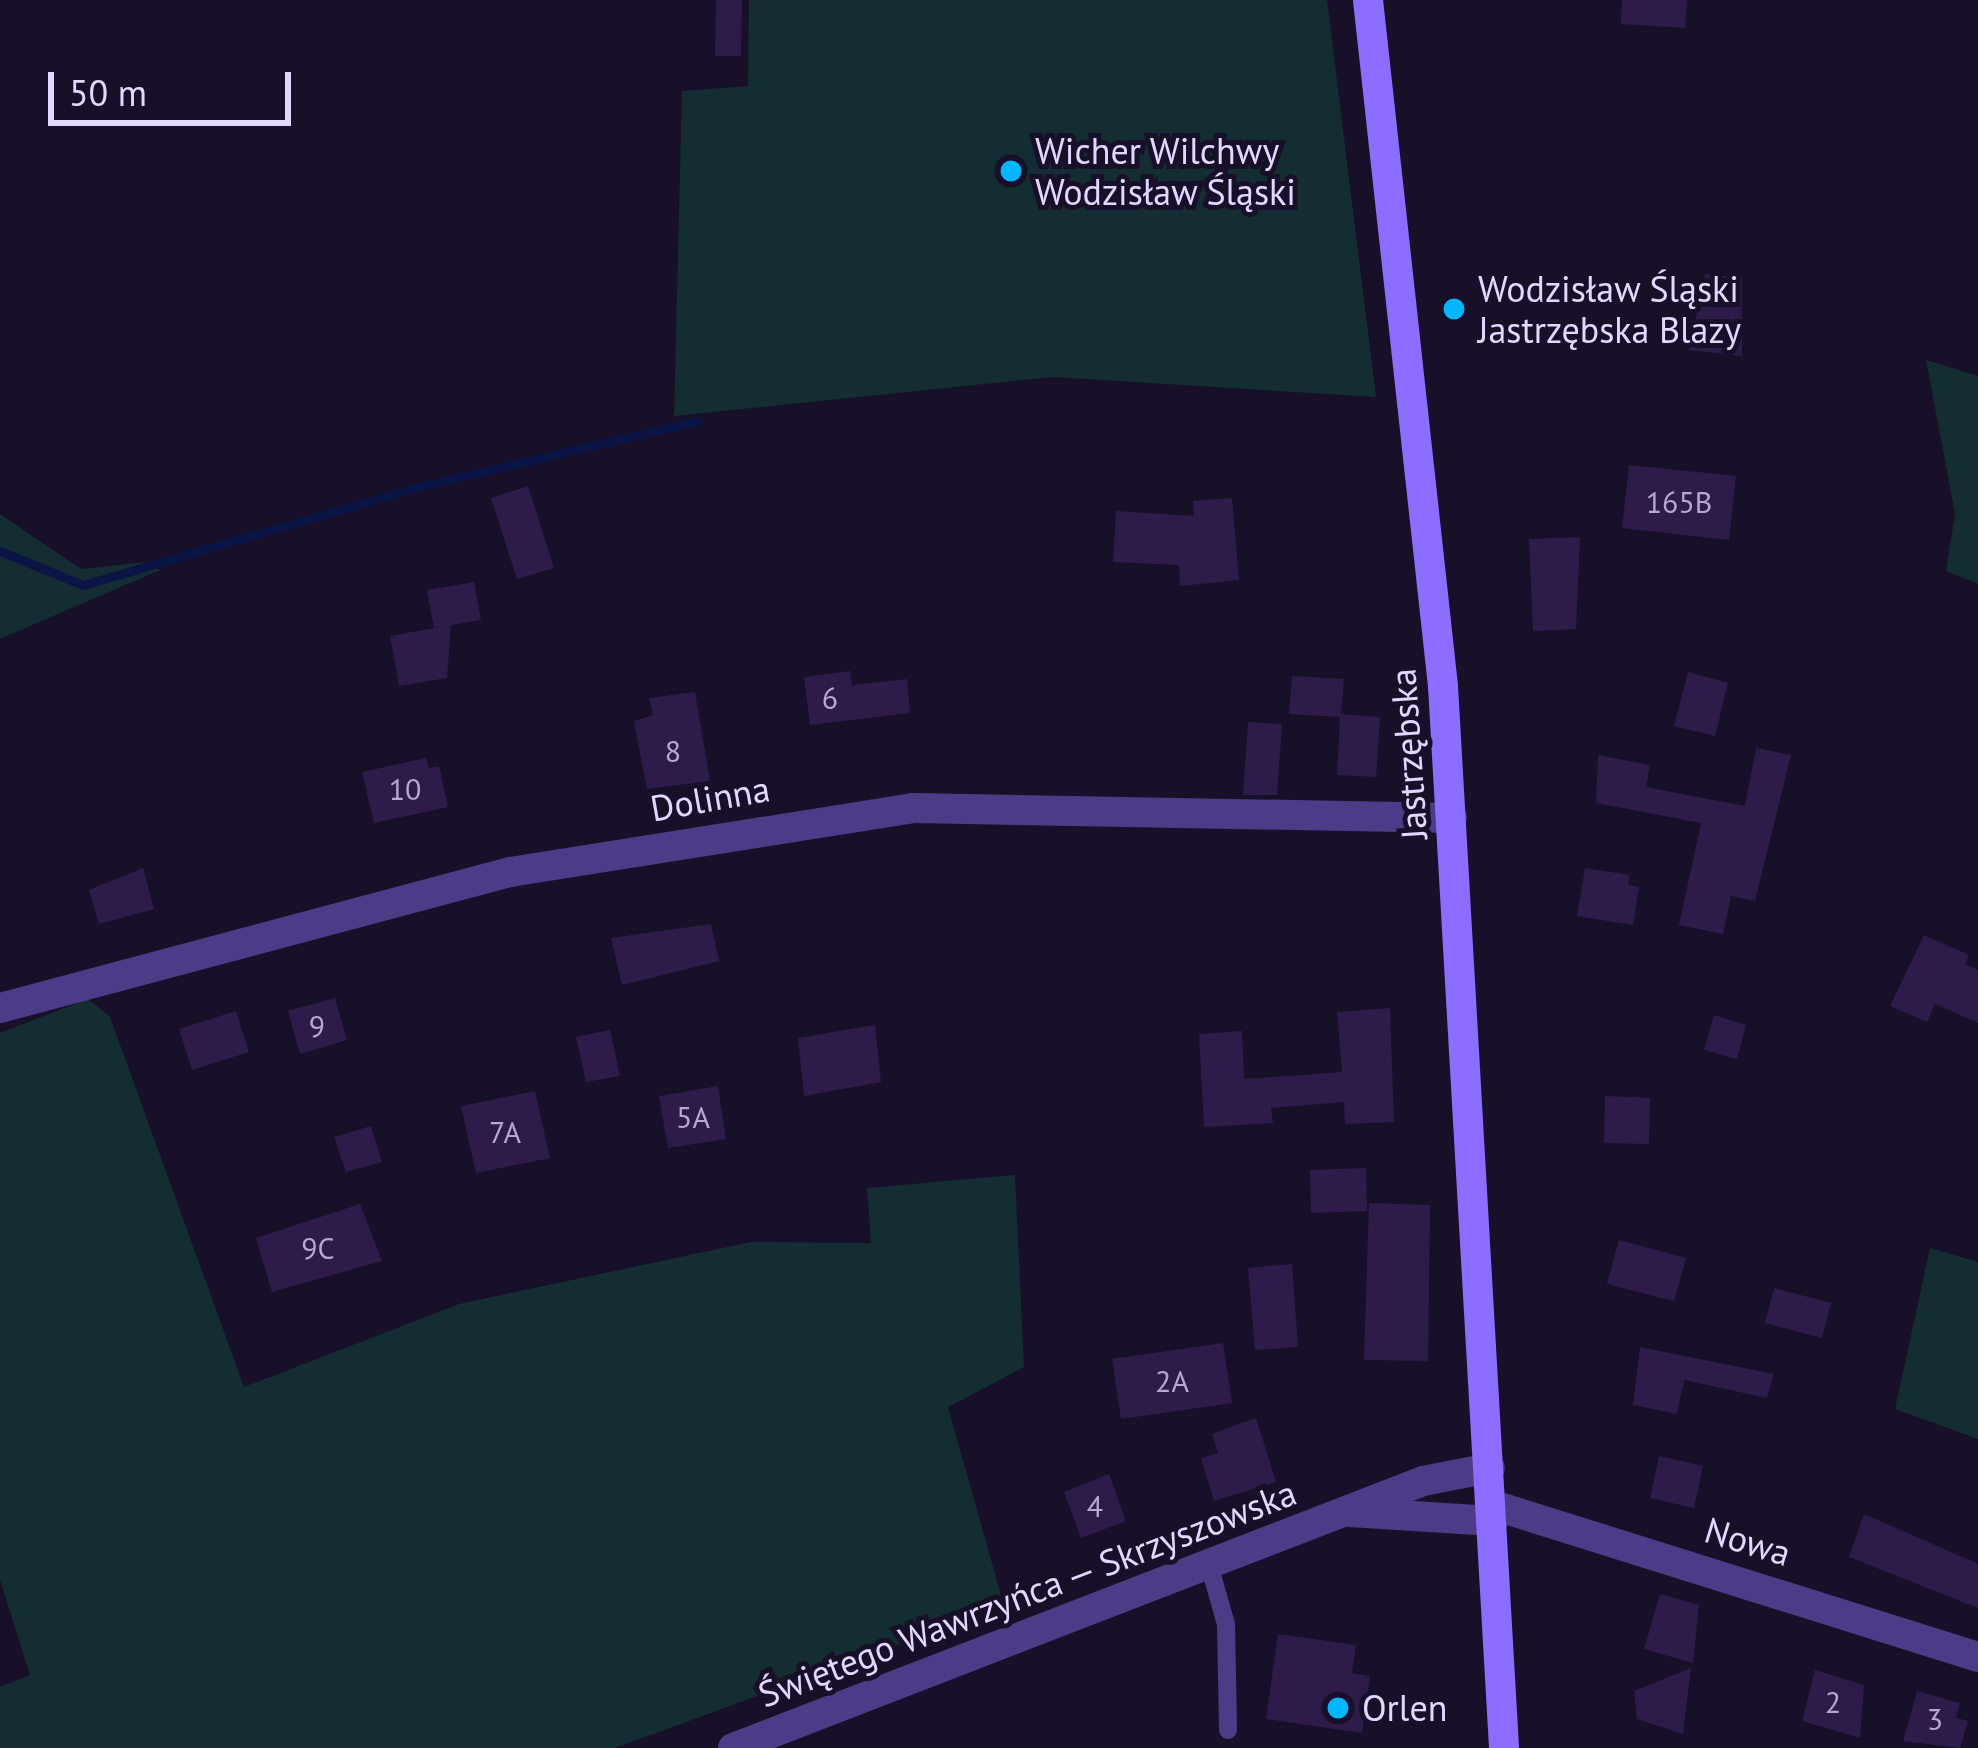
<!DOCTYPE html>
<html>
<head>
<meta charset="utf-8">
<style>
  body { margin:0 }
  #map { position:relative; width:1978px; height:1748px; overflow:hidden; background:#181028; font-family:"PT Sans",sans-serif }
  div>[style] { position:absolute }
  .green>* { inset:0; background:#132d32 }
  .stream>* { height:9px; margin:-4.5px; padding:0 4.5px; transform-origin:4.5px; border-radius:4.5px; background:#0a1546 }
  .building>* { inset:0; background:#2d1c49 }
  .service>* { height:18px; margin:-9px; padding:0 9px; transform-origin:9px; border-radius:9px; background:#4c3b87 }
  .minor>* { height:30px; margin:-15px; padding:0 15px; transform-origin:15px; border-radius:15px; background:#4c3b87 }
  .tertiary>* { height:30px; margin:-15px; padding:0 15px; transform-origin:15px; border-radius:15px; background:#4c3b87 }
  .secondary>* { height:30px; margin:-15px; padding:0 15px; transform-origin:15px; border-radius:15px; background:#8c6dff }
  .dots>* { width:33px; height:33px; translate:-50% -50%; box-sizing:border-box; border:6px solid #181028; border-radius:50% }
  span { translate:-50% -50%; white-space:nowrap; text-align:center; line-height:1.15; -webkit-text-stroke:10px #181028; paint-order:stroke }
  .number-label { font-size:30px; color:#b6a8d2 }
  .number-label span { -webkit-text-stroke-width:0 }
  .poi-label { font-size:36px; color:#e3d6ff }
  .left { translate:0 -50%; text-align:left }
  .street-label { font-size:36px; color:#e3d6ff }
  .scale { position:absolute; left:48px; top:72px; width:243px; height:54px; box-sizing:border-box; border:6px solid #e3d6ff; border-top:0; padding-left:15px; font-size:36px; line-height:42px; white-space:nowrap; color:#e3d6ff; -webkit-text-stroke:9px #181028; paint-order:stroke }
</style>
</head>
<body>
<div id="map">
  <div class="green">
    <div style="clip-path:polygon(749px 0,1327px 0,1376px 397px,1053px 377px,674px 416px,682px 91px,748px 86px)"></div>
    <div style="clip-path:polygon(1926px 360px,1978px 376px,1978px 584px,1946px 571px,1955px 514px)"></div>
    <div style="clip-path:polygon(0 514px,81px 569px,146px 562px,160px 570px,0 639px)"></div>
    <div style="clip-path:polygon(88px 999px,110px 1017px,244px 1387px,459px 1304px,751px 1242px,871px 1243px,867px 1188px,1015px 1175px,1024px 1367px,948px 1407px,1004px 1606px,615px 1748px,0 1748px,0 1687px,30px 1675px,0 1580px,0 1033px)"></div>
    <div style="clip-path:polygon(1930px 1248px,1978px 1262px,1978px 1439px,1895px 1409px)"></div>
  </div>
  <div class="stream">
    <div style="left:0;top:551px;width:90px;rotate:22.3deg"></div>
    <div style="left:83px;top:585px;width:349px;rotate:-16.3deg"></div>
    <div style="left:418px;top:487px;width:287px;rotate:-13.3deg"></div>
  </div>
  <div class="building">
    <div style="clip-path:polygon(716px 0,742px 0,741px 56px,715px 56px)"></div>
    <div style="clip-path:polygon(1622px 0,1687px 0,1685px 28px,1621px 24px)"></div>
    <div style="clip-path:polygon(1705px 274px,1742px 278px,1742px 356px,1689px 350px)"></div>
    <div style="clip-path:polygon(1629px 465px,1736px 476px,1729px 540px,1622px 528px)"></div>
    <div style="clip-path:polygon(528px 486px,554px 568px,517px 579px,491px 498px)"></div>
    <div style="clip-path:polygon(1232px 498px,1239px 580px,1180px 586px,1179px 565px,1113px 562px,1116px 511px,1194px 516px,1193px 501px)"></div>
    <div style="clip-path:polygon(1580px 537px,1576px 629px,1533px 631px,1529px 539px)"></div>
    <div style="clip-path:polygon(474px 582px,481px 620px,434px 628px,427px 590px)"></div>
    <div style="clip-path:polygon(451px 625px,447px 678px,399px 686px,390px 636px)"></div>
    <div style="clip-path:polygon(850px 671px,852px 685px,907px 679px,910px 713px,810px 725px,804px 677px)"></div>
    <div style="clip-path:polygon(1688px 672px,1728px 683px,1715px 736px,1674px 726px)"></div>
    <div style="clip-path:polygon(1292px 676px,1344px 679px,1341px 714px,1380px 717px,1376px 777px,1337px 775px,1340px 717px,1289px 714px)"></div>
    <div style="clip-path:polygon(695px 692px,710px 781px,647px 789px,634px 721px,653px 715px,649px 698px)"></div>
    <div style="clip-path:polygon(1248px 722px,1282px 724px,1277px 795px,1243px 795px)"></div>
    <div style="clip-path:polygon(1756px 748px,1791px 755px,1755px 901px,1731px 896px,1723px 934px,1679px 925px,1701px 823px,1596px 803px,1598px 755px,1650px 765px,1646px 787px,1745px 806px)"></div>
    <div style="clip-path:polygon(426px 758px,429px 768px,439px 766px,448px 807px,374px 823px,362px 772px)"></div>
    <div style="clip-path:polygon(143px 868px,154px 909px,99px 924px,89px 890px)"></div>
    <div style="clip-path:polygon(1585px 868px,1630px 875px,1628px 885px,1639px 887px,1633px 925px,1577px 916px)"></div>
    <div style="clip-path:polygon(711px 924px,719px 961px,622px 985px,611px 938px)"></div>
    <div style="clip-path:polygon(1924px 935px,1969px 955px,1965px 964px,1978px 970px,1978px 1023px,1935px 1004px,1927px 1022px,1890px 1006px)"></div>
    <div style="clip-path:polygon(335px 998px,347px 1040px,300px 1054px,288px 1011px)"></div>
    <div style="clip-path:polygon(1390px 1008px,1394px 1122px,1345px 1124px,1344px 1102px,1271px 1108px,1273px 1123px,1204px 1127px,1199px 1034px,1242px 1031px,1244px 1079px,1342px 1072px,1337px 1012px)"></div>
    <div style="clip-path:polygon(236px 1011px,249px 1052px,192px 1070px,179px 1029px)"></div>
    <div style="clip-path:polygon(1714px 1015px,1746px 1025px,1737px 1059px,1704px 1050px)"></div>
    <div style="clip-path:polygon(875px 1025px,881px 1082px,804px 1096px,798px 1038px)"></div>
    <div style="clip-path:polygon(610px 1030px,620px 1076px,586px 1082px,576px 1037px)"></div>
    <div style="clip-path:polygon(718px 1086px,726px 1139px,668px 1148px,659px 1096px)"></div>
    <div style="clip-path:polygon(535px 1091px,550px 1158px,476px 1173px,461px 1106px)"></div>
    <div style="clip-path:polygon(1605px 1096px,1650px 1098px,1649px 1144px,1604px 1143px)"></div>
    <div style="clip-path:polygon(371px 1126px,382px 1162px,346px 1172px,334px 1137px)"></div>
    <div style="clip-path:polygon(1366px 1168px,1367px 1211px,1311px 1213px,1310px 1170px)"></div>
    <div style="clip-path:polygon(1369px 1203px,1430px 1205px,1428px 1361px,1364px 1360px)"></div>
    <div style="clip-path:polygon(360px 1204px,382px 1261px,272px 1292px,256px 1238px)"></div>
    <div style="clip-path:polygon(1619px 1240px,1686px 1258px,1674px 1301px,1607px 1284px)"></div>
    <div style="clip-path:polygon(1292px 1264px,1298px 1347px,1255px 1350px,1248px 1268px)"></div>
    <div style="clip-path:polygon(1774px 1288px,1831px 1303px,1822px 1338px,1765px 1323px)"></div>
    <div style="clip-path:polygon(1223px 1343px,1232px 1403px,1121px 1419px,1112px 1359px)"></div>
    <div style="clip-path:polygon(1640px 1347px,1774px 1374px,1767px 1398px,1684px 1380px,1677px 1414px,1633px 1405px)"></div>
    <div style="clip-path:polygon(1256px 1418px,1276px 1482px,1214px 1501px,1201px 1458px,1218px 1453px,1212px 1434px)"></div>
    <div style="clip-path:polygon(1659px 1456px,1703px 1466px,1694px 1508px,1650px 1498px)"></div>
    <div style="clip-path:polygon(1109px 1474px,1126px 1521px,1081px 1538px,1064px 1492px)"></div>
    <div style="clip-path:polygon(1864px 1514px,1978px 1564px,1978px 1608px,1849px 1557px)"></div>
    <div style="clip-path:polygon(1660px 1594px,1699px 1605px,1693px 1663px,1644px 1649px)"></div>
    <div style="clip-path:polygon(1278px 1634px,1356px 1645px,1352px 1673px,1370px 1676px,1362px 1733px,1266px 1719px)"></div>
    <div style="clip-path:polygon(1691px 1668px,1683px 1734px,1637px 1719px,1634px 1691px)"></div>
    <div style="clip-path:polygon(1815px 1670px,1864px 1685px,1860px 1738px,1802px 1721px)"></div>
    <div style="clip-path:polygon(1917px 1691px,1960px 1703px,1956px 1718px,1968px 1721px,1960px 1748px,1903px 1741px)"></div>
  </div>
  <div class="service">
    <div style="left:1208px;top:1561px;width:66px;rotate:74.1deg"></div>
    <div style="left:1226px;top:1624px;width:106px;rotate:88.9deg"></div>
  </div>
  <div class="minor">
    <div style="left:0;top:1008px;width:528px;rotate:-14.93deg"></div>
    <div style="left:510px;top:872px;width:408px;rotate:-9deg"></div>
    <div style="left:913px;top:808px;width:539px;rotate:1.06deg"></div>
    <div style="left:1493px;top:1505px;width:508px;rotate:17.4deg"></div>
  </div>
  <div class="tertiary">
    <div style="left:1350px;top:1512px;width:143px;rotate:3.6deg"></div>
    <div style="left:733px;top:1748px;width:740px;rotate:-21.15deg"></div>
    <div style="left:1423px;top:1481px;width:68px;rotate:-11deg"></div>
  </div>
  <div class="secondary">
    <div style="left:1368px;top:0;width:690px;rotate:83.76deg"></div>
    <div style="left:1443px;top:686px;width:1064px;rotate:86.71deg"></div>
  </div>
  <div class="dots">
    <div style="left:1011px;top:171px;background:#02b6ff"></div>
    <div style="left:1454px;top:309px;background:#02b6ff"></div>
    <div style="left:1338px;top:1708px;background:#02b6ff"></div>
  </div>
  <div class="number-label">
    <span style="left:1679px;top:502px">165B</span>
    <span style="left:830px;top:698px">6</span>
    <span style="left:673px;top:751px">8</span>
    <span style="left:405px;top:789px">10</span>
    <span style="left:317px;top:1026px">9</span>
    <span style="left:693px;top:1117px">5A</span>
    <span style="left:505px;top:1132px">7A</span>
    <span style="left:318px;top:1248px">9C</span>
    <span style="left:1172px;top:1381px">2A</span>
    <span style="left:1095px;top:1506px">4</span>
    <span style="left:1833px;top:1702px">2</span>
    <span style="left:1935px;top:1719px">3</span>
  </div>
  <div class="poi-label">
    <span class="left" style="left:1035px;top:171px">Wicher Wilchwy<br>Wodzisław Śląski</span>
    <span class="left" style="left:1478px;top:309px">Wodzisław Śląski<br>Jastrzębska Blazy</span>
    <span class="left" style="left:1362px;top:1708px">Orlen</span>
  </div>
  <div class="street-label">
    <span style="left:1408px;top:754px;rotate:-94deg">Jastrzębska</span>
    <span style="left:710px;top:798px;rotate:-10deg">Dolinna</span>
    <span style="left:1748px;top:1541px;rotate:17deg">Nowa</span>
    <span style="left:1027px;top:1593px;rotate:-21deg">Świętego Wawrzyńca — Skrzyszowska</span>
  </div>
  <div class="scale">50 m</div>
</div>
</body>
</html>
